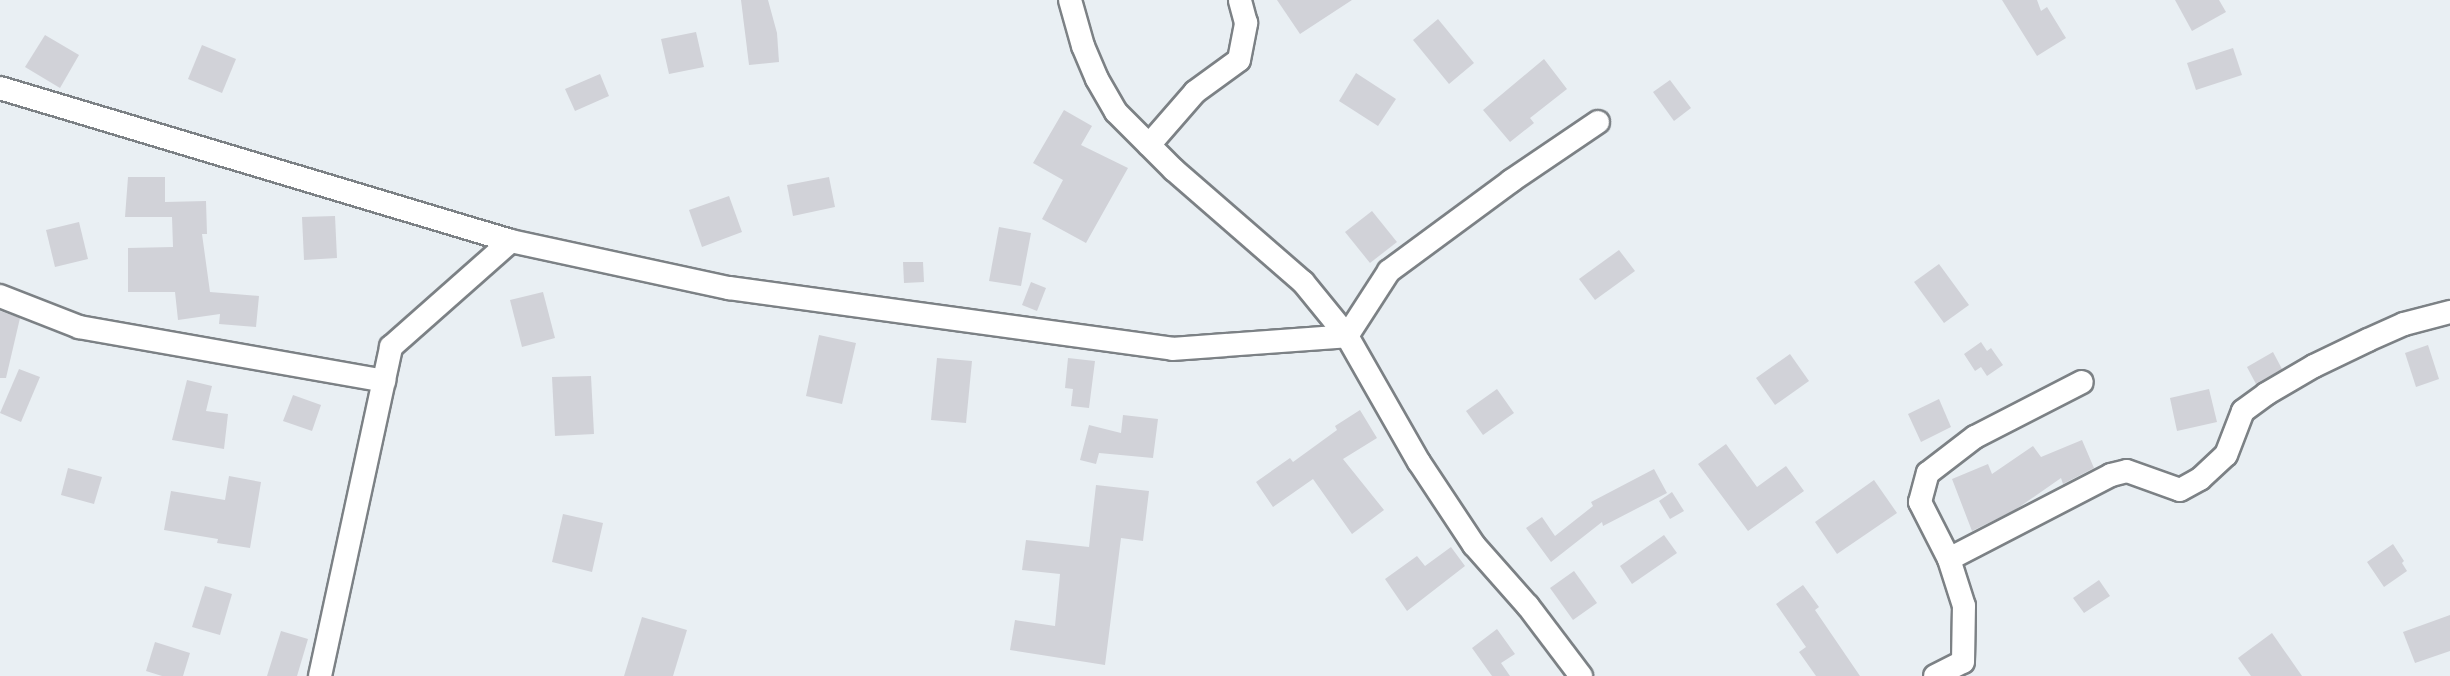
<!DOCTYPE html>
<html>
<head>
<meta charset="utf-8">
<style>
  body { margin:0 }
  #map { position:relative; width:2450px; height:676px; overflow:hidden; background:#e9eff3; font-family:"Golos Text",sans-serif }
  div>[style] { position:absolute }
  .building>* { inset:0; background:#d1d2d8 }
  .roads { filter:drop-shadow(2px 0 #7c8185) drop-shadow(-2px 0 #7c8185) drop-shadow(0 2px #7c8185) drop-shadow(0 -2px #7c8185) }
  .minor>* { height:22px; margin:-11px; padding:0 11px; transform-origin:11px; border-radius:11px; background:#fff }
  span { translate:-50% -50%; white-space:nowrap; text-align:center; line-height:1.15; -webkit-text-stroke:4.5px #f7fcff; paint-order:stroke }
</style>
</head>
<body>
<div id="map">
  <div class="building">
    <div style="clip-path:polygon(741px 0,768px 0,777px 33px,779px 62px,749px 65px)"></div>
    <div style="clip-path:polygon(1277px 0,1352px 0,1300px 34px)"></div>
    <div style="clip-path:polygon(2002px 0,2037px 0,2041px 11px,2047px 7px,2066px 38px,2037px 56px)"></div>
    <div style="clip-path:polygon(2175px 0,2219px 0,2226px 12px,2192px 31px)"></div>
    <div style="clip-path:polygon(1438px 19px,1474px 63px,1449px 84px,1413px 40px)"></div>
    <div style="clip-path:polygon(696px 32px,704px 67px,669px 74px,661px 39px)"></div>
    <div style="clip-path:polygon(45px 35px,79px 55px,60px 88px,25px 67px)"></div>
    <div style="clip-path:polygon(202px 45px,236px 59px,222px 93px,188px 79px)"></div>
    <div style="clip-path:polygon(2233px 48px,2242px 75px,2196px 90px,2187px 63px)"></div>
    <div style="clip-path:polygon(1544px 59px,1567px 89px,1530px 118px,1534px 123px,1510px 142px,1483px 110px)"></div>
    <div style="clip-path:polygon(1356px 73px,1396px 99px,1378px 126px,1339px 101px)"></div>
    <div style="clip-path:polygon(600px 74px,609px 96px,575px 111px,565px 89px)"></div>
    <div style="clip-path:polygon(1670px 80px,1691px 108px,1674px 121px,1653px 92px)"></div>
    <div style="clip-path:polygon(1064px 110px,1092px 126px,1081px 145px,1128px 168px,1086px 243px,1042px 219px,1063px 180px,1033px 163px)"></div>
    <div style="clip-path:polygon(128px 177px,165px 177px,165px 202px,206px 201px,207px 234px,202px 234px,210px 292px,259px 296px,256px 327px,219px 324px,220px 314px,178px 320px,175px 292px,128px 292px,128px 248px,173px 247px,172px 217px,125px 217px)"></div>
    <div style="clip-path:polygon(829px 177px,835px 207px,793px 216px,787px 185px)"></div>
    <div style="clip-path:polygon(729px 196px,742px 232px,702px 247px,689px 210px)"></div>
    <div style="clip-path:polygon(1372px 211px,1397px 242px,1370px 263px,1345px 232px)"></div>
    <div style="clip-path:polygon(335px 216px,337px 258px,304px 260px,302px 217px)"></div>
    <div style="clip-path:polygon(79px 222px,88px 259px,55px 267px,46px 230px)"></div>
    <div style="clip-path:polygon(999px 227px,1031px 233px,1021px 286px,989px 281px)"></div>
    <div style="clip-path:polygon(1619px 250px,1635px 271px,1595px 300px,1579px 279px)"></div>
    <div style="clip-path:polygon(903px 262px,923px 262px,924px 282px,904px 283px)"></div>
    <div style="clip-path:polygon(1939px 264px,1969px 305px,1944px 323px,1914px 282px)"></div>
    <div style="clip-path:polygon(1031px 282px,1046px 288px,1037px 311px,1022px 305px)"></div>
    <div style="clip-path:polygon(543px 292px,555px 338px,522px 347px,510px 300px)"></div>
    <div style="clip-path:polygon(0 311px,20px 318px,6px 378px,0 378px)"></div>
    <div style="clip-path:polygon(819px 335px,856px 343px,842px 404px,806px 396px)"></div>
    <div style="clip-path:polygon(1981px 342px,1987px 351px,1991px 348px,2003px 365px,1987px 376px,1981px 367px,1975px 371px,1964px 354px)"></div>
    <div style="clip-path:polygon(2428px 345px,2439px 379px,2416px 387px,2405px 353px)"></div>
    <div style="clip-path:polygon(2273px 352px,2282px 369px,2256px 384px,2247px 367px)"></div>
    <div style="clip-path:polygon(1790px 354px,1809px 381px,1775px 405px,1756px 378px)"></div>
    <div style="clip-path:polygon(937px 358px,972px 361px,966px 423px,931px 420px)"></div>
    <div style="clip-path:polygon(1068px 358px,1095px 361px,1089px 408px,1071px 406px,1073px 389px,1065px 388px)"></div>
    <div style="clip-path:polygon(19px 369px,40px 377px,21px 422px,0 413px)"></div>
    <div style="clip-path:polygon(591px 376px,594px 434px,555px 436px,552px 377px)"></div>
    <div style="clip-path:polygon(187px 380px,212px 386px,206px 411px,228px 414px,224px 449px,172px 440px)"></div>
    <div style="clip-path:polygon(1497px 389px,1514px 413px,1483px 435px,1466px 411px)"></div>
    <div style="clip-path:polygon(2209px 389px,2217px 422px,2177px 431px,2170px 398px)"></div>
    <div style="clip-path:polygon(293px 395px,321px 405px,312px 431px,283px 421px)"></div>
    <div style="clip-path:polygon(1939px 399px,1951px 427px,1921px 442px,1908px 414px)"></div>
    <div style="clip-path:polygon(1360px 410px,1377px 438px,1343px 459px,1384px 510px,1352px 534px,1313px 479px,1273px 507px,1256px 482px,1290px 458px,1293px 462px,1337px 430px,1335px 426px)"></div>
    <div style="clip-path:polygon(1123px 415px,1158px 419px,1153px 458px,1099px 453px,1096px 464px,1080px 460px,1089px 425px,1121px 433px)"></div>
    <div style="clip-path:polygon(2082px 440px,2094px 468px,2063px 484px,2061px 478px,2015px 510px,1972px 531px,1952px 479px,1988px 464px,1992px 474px,2033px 446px,2041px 457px)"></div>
    <div style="clip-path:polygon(1726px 444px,1757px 487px,1786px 466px,1804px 491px,1748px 531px,1698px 464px)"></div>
    <div style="clip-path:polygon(68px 468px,102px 477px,94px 504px,61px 495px)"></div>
    <div style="clip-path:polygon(1654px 469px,1667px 493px,1603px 526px,1602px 522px,1551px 562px,1526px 528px,1542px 517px,1555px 536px,1593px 506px,1591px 502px)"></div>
    <div style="clip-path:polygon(229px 476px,261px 482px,250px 548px,217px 543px,218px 539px,164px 530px,171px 491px,225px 500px)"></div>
    <div style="clip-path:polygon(1874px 480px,1897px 513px,1837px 554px,1815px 522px)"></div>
    <div style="clip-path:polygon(1096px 485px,1149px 491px,1143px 541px,1121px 538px,1105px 665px,1010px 650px,1015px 620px,1055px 626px,1060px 574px,1022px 570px,1026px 540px,1089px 547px)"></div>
    <div style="clip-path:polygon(1672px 492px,1684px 511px,1670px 519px,1659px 501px)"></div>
    <div style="clip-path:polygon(563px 514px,603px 523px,592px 572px,552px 562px)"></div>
    <div style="clip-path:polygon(1664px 535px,1677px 553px,1632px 584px,1620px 566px)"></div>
    <div style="clip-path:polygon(2393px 544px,2404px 561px,2402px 563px,2407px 571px,2384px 587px,2367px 562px)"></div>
    <div style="clip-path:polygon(1451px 547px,1465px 566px,1407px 611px,1385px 579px,1417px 556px,1425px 566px)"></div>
    <div style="clip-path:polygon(1574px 571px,1597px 603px,1573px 620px,1550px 588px)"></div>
    <div style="clip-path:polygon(2099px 580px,2110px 596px,2084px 613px,2073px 598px)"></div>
    <div style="clip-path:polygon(1803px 585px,1819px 607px,1815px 610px,1860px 676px,1816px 676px,1799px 652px,1806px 647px,1776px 604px)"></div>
    <div style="clip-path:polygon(205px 586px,232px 594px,220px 635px,192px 627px)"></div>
    <div style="clip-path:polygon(2450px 615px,2450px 651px,2415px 663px,2403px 632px)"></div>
    <div style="clip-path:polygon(642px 617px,687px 630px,673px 676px,624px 676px)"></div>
    <div style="clip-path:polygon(1497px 629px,1515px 654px,1501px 663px,1510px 676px,1492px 676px,1472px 648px)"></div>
    <div style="clip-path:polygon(281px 631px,308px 639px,297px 676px,267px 676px)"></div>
    <div style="clip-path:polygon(2272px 633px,2302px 676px,2251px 676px,2238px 658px)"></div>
    <div style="clip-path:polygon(155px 642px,190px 653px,183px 676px,162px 676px,146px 671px)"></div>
  </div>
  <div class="roads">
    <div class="minor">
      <div style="left:1070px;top:0;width:48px;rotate:74.2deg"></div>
      <div style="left:1083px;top:46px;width:36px;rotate:67deg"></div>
      <div style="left:1097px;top:79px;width:38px;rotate:60deg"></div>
      <div style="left:1116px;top:112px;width:82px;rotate:45deg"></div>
      <div style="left:1174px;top:170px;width:171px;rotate:41deg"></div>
      <div style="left:1303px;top:282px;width:70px;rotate:50.8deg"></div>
      <div style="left:1347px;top:336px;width:145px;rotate:60.3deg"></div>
      <div style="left:1419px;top:462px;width:100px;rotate:56.5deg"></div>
      <div style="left:1474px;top:545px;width:81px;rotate:48.5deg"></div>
      <div style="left:1528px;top:606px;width:88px;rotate:52.9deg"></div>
      <div style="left:0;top:88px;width:533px;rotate:16.67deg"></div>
      <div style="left:511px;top:241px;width:223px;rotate:12.2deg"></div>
      <div style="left:729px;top:288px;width:447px;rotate:7.8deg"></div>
      <div style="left:1172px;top:349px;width:175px;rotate:-4.2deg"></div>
      <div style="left:1347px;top:336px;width:77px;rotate:-57.1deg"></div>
      <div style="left:1389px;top:271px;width:152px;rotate:-36.4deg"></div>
      <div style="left:1511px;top:181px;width:105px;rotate:-34.1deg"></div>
      <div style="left:1149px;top:145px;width:70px;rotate:-49deg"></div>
      <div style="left:1195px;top:92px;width:54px;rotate:-36deg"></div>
      <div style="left:1239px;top:60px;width:38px;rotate:-79deg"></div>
      <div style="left:1246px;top:23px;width:24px;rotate:-105deg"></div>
      <div style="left:0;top:296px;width:85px;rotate:21.4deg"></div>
      <div style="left:79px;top:327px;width:310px;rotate:10deg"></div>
      <div style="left:1949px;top:559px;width:64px;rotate:-117deg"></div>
      <div style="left:1920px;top:502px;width:30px;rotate:-75deg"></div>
      <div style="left:1928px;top:473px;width:59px;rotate:-37.5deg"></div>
      <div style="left:1975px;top:437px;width:120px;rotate:-27.2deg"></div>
      <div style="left:320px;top:676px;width:337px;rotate:-77.8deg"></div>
      <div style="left:391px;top:347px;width:160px;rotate:-41.5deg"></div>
      <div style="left:1935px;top:676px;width:31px;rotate:-27deg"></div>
      <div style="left:1963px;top:662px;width:56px;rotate:-89deg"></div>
      <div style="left:1964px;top:606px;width:49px;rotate:-107.7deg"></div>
      <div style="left:1949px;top:559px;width:182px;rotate:-27.4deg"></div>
      <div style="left:2111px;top:475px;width:16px;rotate:-14deg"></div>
      <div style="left:2127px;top:471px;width:56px;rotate:19.7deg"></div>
      <div style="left:2180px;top:490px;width:23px;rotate:-29deg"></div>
      <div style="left:2200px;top:479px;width:35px;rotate:-43deg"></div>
      <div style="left:2226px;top:455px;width:47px;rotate:-68.9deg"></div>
      <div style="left:2243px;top:411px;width:29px;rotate:-36deg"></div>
      <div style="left:2266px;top:394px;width:56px;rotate:-30.3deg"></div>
      <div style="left:2314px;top:366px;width:60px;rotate:-25.7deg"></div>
      <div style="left:2368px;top:340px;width:39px;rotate:-24deg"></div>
      <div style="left:2404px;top:324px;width:48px;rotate:-14.6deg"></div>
    </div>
  </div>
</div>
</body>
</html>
